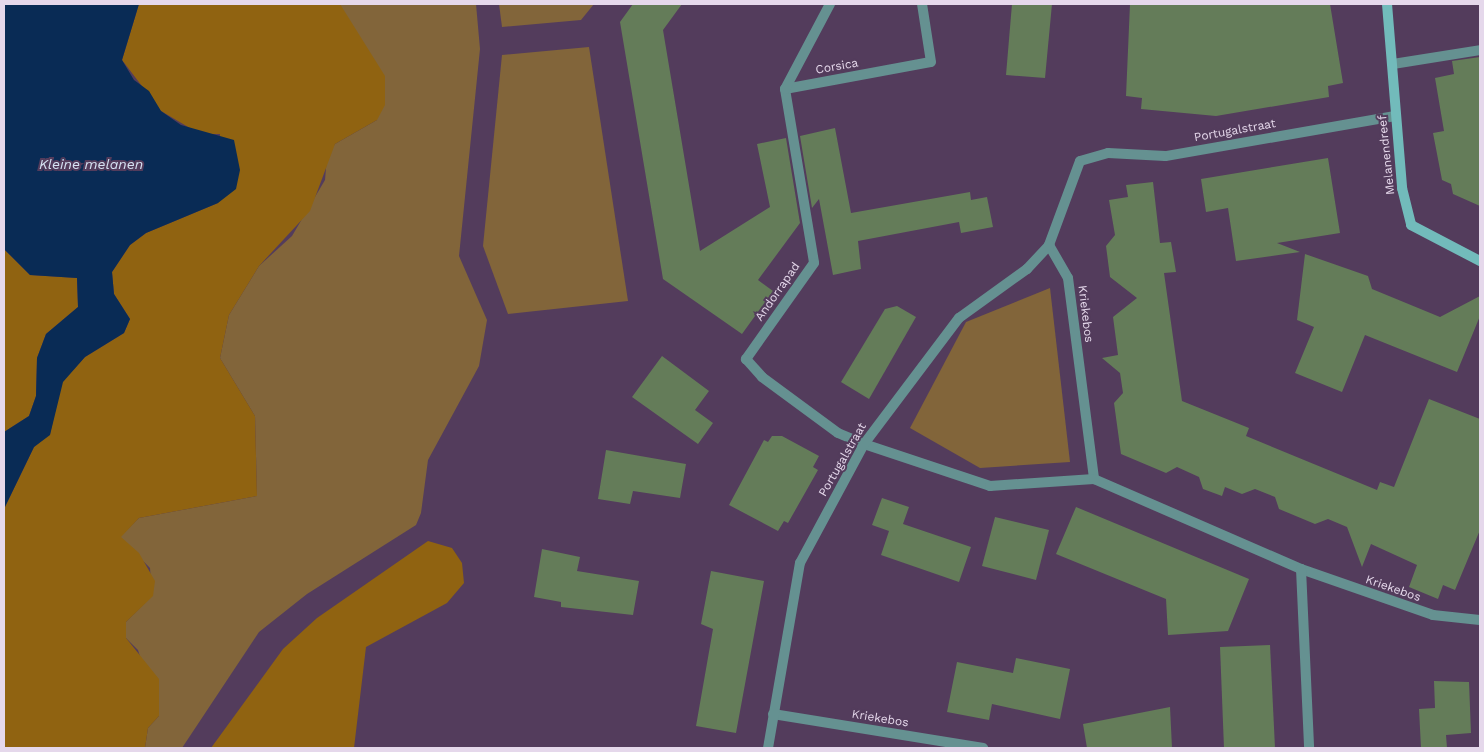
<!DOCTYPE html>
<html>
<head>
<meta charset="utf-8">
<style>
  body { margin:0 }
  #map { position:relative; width:1484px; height:752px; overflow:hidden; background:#533c5c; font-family:"Work Sans",sans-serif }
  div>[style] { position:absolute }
  .green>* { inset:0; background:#82653a }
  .forest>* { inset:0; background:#906311 }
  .water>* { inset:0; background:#092b55 }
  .building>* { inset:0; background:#647c59 }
  .lane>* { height:10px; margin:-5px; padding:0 5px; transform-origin:5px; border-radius:5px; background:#659191 }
  .street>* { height:10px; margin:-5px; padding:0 5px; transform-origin:5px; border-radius:5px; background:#659191 }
  .secondary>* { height:10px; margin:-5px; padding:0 5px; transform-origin:5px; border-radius:5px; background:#72bbbb }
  span { translate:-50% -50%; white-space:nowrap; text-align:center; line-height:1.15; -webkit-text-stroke:4px #533c5c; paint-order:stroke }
  .street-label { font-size:12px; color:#e5d8eb }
  .water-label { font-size:14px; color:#d5e2f3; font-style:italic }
  .frame { position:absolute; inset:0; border:5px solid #e5d8eb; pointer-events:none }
</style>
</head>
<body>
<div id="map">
  <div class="green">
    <div style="clip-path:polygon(340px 4px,476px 4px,480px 49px,459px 256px,487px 320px,479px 366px,428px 460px,421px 513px,416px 525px,307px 594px,259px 632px,182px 748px,145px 748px,148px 728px,159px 716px,138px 650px,126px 638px,126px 622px,152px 596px,150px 568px,120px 537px,139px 518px,257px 496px,255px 416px,220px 358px,229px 315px,259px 266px,292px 236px,325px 180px,327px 156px,335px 144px,377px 120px)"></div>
    <div style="clip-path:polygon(499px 4px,594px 4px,581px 20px,502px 27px)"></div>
    <div style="clip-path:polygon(589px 47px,628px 301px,508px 314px,483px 246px,502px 55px)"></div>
    <div style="clip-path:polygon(1050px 288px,1070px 462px,980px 468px,910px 428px,966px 322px)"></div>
  </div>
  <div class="forest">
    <div style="clip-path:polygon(139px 4px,340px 4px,385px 76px,385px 105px,377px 120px,335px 144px,310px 211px,259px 266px,229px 315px,220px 358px,255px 416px,257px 496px,139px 518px,121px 537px,139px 553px,155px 581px,153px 596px,126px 622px,126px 638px,159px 679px,159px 716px,148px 728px,145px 748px,4px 748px,4px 509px,34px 447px,50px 434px,62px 382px,85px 357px,124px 333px,130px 319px,114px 294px,112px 272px,130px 245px,146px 233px,218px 203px,220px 134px,200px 134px,161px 111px,122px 60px)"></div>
    <div style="clip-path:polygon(4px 249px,30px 275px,77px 278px,78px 307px,46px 334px,37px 358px,36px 396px,29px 416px,4px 432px)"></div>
    <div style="clip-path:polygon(428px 541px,452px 548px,462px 563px,464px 583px,447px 603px,366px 647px,354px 748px,211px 748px,283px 649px,317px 618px)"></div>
  </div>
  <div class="water">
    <div style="clip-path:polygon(4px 4px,139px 4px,122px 60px,134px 80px,149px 91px,161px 111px,181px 125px,234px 140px,240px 170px,236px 189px,218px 203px,146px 233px,130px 245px,112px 272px,114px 294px,130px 319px,124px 333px,85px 357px,63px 382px,50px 435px,34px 447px,4px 509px,4px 432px,29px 416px,36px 396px,37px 358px,46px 334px,78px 307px,77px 278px,30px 275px,4px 249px)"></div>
  </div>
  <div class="building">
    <div style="clip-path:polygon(633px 4px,682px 4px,663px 30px,700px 251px,770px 207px,757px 144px,786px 138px,800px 223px,758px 280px,773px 291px,742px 334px,663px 279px,620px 22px)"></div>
    <div style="clip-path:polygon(1012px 4px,1052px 4px,1045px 78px,1006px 75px)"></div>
    <div style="clip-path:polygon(1130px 4px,1330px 4px,1343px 83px,1328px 86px,1329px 97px,1216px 116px,1141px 109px,1142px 98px,1126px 96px)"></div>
    <div style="clip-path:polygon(1480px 57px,1479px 144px,1480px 206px,1453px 194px,1451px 184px,1442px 180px,1433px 133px,1444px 131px,1435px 78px,1454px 74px,1452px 61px)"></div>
    <div style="clip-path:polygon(835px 128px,851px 213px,970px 192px,971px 200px,987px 197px,993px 227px,961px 233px,959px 222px,858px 241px,861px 269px,833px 275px,819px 199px,812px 208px,800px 136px)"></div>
    <div style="clip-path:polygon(1328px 158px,1340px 233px,1277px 243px,1300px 252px,1236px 261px,1228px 208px,1206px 212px,1201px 179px)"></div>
    <div style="clip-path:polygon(1153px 182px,1160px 243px,1171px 242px,1176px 272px,1164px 273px,1182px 401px,1249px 428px,1246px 436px,1377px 490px,1380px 482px,1394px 487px,1429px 399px,1480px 419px,1480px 530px,1455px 590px,1443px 585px,1438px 599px,1409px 587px,1417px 565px,1371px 544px,1362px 567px,1347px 527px,1328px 519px,1315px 524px,1279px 509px,1275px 497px,1255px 489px,1242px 494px,1225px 487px,1222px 496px,1203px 489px,1199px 477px,1177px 467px,1166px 473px,1121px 454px,1114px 403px,1123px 393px,1120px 373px,1102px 358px,1118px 355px,1113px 317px,1137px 298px,1110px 277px,1106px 246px,1115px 235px,1109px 200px,1128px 197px,1126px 185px)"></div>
    <div style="clip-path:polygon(1305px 254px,1368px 276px,1372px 289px,1440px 317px,1480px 296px,1480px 316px,1457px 372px,1365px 335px,1342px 392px,1295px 373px,1314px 327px,1297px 320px)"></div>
    <div style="clip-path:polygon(897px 306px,916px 317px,869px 399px,841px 382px,885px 309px)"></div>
    <div style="clip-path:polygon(662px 356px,709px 391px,695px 410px,713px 423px,698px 444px,632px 397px)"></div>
    <div style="clip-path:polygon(772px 436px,782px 436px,819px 456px,813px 467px,818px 470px,788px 523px,784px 521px,778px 531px,729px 505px,764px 440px,768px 442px)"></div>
    <div style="clip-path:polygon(606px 450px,686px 464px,680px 498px,633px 491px,630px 504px,598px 499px)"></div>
    <div style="clip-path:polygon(882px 498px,909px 507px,903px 524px,971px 547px,959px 582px,881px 555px,889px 531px,872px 525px)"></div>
    <div style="clip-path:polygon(1076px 507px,1249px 579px,1228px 631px,1168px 635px,1166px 599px,1056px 554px)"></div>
    <div style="clip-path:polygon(995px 517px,1049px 530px,1036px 580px,982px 566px)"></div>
    <div style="clip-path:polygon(542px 549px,580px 557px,577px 571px,639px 581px,633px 615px,561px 607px,561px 602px,534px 597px)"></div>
    <div style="clip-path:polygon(711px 571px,764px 581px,736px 733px,696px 726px,713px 629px,701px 624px)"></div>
    <div style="clip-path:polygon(1270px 645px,1275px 748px,1224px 748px,1220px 647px)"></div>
    <div style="clip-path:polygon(1016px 658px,1070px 669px,1060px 719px,992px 704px,989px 720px,947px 712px,957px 662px,1013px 673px)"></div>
    <div style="clip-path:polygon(1434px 681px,1469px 682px,1471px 733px,1446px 735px,1447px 748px,1421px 748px,1419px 709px,1435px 708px)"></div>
    <div style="clip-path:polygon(1170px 707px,1172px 748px,1087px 748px,1083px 724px)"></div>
  </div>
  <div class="lane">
    <div style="left:1393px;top:64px;width:88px;rotate:-9.1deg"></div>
  </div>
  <div class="street">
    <div style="left:785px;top:89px;width:176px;rotate:80.5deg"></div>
    <div style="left:814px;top:263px;width:118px;rotate:125.3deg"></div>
    <div style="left:746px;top:359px;width:24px;rotate:48deg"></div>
    <div style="left:762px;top:377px;width:94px;rotate:36.4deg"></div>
    <div style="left:838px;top:433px;width:28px;rotate:23deg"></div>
    <div style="left:864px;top:444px;width:133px;rotate:18.4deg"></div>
    <div style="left:990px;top:486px;width:104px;rotate:-3.9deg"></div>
    <div style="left:785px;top:89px;width:148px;rotate:-10.5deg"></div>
    <div style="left:931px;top:62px;width:59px;rotate:-98.8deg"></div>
    <div style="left:785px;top:89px;width:96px;rotate:-62.1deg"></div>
    <div style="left:1395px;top:116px;width:233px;rotate:170.1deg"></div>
    <div style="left:1165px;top:156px;width:57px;rotate:-177deg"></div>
    <div style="left:1108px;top:153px;width:29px;rotate:164deg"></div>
    <div style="left:1080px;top:161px;width:90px;rotate:110.3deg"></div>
    <div style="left:1049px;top:245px;width:38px;rotate:60deg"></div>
    <div style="left:1068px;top:278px;width:203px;rotate:82.6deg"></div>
    <div style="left:1094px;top:479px;width:226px;rotate:23.5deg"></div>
    <div style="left:1301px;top:569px;width:140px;rotate:19.2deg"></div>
    <div style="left:1433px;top:615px;width:47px;rotate:6.1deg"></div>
    <div style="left:1301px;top:569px;width:179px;rotate:87.4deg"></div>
    <div style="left:773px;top:714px;width:213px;rotate:9.2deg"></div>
    <div style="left:768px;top:748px;width:188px;rotate:-80.2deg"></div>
    <div style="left:800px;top:563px;width:135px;rotate:-61.7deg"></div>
    <div style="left:864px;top:444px;width:158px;rotate:-53deg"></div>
    <div style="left:959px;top:318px;width:84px;rotate:-35.8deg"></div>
    <div style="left:1027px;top:269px;width:33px;rotate:-47deg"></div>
  </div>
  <div class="secondary">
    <div style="left:1387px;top:4px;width:185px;rotate:85.3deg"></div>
    <div style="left:1402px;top:188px;width:38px;rotate:76deg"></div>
    <div style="left:1411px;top:225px;width:78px;rotate:27.6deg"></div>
  </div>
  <div class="street-label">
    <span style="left:837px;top:67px;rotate:-10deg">Corsica</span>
    <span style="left:1235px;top:131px;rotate:-10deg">Portugalstraat</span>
    <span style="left:1387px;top:155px;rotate:-96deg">Melanendreef</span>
    <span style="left:778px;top:292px;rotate:-55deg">Andorrapad</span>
    <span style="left:1085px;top:314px;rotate:83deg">Kriekebos</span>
    <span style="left:843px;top:460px;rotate:-60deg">Portugalstraat</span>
    <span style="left:1393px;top:589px;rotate:19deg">Kriekebos</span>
    <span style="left:880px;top:719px;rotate:9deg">Kriekebos</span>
  </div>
  <div class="water-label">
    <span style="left:91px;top:164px">Kleine melanen</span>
  </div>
  <div class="frame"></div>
</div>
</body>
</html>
